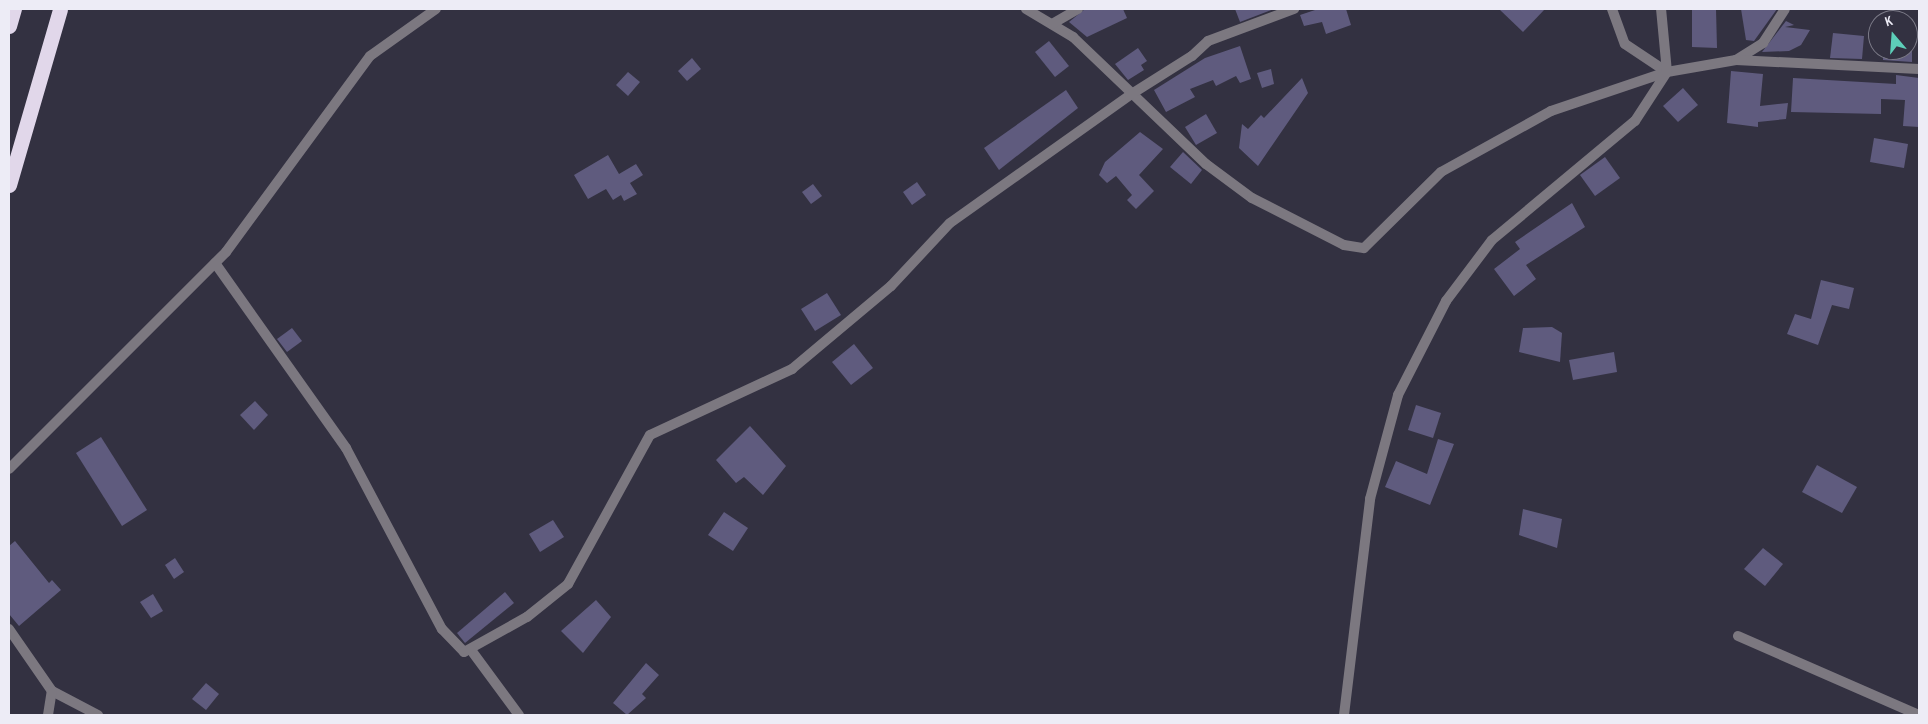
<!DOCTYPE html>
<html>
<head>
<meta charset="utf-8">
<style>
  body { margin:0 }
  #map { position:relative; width:1928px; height:724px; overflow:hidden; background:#333141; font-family:"Sofia Sans Condensed",sans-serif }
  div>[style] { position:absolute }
  .building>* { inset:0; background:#5f5b7e }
  .minor>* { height:10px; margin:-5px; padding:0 5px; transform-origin:5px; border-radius:5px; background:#7c7880 }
  .tertiary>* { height:10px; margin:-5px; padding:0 5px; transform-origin:5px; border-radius:5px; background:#7c7880 }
  .motorway>* { height:15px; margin:-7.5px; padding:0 7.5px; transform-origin:7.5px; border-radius:7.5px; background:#e1d7ea }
  span { translate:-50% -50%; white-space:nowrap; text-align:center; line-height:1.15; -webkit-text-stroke:4px #333141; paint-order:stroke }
  .frame { position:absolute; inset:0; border:10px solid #edecf6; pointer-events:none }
  .north { position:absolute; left:1868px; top:10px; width:50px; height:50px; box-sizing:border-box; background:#333141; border:1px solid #7d7c89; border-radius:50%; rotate:342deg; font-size:14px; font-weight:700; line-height:20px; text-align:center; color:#edecf6 }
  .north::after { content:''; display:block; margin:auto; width:18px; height:22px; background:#5dceb9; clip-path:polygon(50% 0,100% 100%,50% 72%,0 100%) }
</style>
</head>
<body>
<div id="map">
  <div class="building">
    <div style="clip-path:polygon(1085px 9px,1123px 9px,1127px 18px,1087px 37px,1069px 22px)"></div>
    <div style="clip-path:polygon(1235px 9px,1274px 9px,1240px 22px)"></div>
    <div style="clip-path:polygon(1318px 9px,1346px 9px,1351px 25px,1326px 34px,1322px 22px,1304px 26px,1300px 15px)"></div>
    <div style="clip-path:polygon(1499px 9px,1545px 9px,1523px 32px)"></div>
    <div style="clip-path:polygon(1692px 9px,1716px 9px,1717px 48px,1692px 47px)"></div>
    <div style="clip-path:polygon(1741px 9px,1777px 9px,1754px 41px,1746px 40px)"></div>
    <div style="clip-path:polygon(1786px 21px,1794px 25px,1785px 27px,1810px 30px,1801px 45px,1789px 51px,1762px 52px)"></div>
    <div style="clip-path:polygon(1833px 33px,1864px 36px,1862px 59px,1830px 58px)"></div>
    <div style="clip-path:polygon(1049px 41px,1069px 66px,1055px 77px,1035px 52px)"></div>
    <div style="clip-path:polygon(1240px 46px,1251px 79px,1240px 83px,1236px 76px,1216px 86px,1213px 80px,1190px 89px,1195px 97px,1166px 112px,1154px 90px,1205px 58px)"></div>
    <div style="clip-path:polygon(1138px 48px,1147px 61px,1141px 65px,1144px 70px,1128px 80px,1115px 64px)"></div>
    <div style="clip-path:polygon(1883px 50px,1912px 50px,1912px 62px,1883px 60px)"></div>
    <div style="clip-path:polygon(692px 58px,701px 69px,687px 81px,678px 71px)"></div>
    <div style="clip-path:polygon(1271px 69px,1274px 84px,1262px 88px,1257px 73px)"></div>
    <div style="clip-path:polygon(1731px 71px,1763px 74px,1760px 106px,1788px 103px,1786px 119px,1758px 122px,1758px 127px,1727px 123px)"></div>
    <div style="clip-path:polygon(628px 72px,640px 82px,628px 96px,616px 85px)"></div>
    <div style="clip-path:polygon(1896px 75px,1919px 78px,1919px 127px,1903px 126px,1905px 100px,1881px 99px,1881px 114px,1791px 112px,1793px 78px,1896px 84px)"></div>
    <div style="clip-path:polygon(1302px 78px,1308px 93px,1258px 166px,1239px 148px,1242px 124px,1248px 129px,1261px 115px,1264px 118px)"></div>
    <div style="clip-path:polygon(1683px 88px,1698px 105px,1678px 122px,1663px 106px)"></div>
    <div style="clip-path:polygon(1066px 90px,1078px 108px,999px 170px,984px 148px)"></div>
    <div style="clip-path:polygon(1206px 114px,1217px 133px,1196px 145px,1185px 127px)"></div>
    <div style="clip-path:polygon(1140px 132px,1163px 149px,1139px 175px,1154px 191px,1136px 209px,1127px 200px,1132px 195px,1116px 176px,1107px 183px,1099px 175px,1105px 162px)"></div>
    <div style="clip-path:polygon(1874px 138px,1908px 144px,1904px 168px,1870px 162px)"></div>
    <div style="clip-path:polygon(1183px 152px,1202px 170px,1191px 184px,1170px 167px)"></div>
    <div style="clip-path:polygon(608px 155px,619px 174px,636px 164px,643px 175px,630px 183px,637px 194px,624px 201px,621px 195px,613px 200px,606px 189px,588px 199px,574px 175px)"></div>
    <div style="clip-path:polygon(1605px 157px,1620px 178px,1595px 196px,1580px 175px)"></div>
    <div style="clip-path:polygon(917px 182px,926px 195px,912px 205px,903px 192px)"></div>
    <div style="clip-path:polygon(813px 184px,822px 196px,811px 204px,802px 192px)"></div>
    <div style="clip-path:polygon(1572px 203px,1585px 227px,1526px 265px,1536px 279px,1514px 296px,1494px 269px,1520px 249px,1515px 242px)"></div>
    <div style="clip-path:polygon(1821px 280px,1854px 288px,1849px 309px,1832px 305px,1818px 345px,1787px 334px,1795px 314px,1811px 319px)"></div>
    <div style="clip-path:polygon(827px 293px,841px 315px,815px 331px,801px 309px)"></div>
    <div style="clip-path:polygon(1552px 327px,1562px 333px,1560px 362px,1519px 352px,1523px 328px)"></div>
    <div style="clip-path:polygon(292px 328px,302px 341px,287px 352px,277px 339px)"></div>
    <div style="clip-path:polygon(854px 344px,873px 368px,851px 385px,832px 362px)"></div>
    <div style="clip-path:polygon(1614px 352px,1617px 372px,1573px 380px,1569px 360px)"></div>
    <div style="clip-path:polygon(255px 401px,268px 415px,254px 430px,240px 415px)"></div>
    <div style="clip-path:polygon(1416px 405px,1441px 413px,1433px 438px,1408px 430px)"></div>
    <div style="clip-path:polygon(750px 426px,786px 466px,763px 495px,744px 477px,736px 483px,716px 460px)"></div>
    <div style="clip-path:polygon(101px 437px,147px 510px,122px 526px,76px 453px)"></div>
    <div style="clip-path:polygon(1438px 439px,1454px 444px,1430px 505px,1385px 487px,1396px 461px,1427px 474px)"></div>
    <div style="clip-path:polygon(1817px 465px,1857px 487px,1842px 513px,1802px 492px)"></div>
    <div style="clip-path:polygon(1523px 509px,1562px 519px,1557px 548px,1519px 535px)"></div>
    <div style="clip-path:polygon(724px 512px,748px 528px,733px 551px,708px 535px)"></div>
    <div style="clip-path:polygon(553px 520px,564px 537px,540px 552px,529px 534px)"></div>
    <div style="clip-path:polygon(15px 541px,49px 583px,52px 580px,61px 590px,19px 626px,9px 614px,9px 546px)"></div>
    <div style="clip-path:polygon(1763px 548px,1783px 564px,1765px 586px,1744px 569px)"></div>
    <div style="clip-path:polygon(175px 558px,184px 572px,174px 579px,165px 565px)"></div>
    <div style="clip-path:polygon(505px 592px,514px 603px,465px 643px,457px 633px)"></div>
    <div style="clip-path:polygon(153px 594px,163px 611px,151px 618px,140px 602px)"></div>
    <div style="clip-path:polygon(596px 600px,611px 617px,583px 653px,561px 631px)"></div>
    <div style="clip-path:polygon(646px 663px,659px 675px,642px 694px,646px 698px,627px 715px,613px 703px)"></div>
    <div style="clip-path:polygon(206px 683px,219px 694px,206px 710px,192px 699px)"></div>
  </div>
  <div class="minor">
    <div style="left:1026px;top:9px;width:55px;rotate:30.8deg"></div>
    <div style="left:1073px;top:37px;width:184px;rotate:43.7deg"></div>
    <div style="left:1206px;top:164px;width:57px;rotate:36.5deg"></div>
    <div style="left:1252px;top:198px;width:103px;rotate:27.1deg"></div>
    <div style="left:1344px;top:245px;width:20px;rotate:9deg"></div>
    <div style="left:1364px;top:248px;width:108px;rotate:-44.6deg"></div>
    <div style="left:1441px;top:172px;width:126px;rotate:-29deg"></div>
    <div style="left:1551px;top:111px;width:122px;rotate:-18.6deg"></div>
    <div style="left:1667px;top:72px;width:70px;rotate:-9.9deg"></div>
    <div style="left:1736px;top:60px;width:32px;rotate:-32deg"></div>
    <div style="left:1763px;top:43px;width:40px;rotate:-57.1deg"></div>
    <div style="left:1612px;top:9px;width:37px;rotate:70deg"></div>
    <div style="left:1625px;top:44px;width:50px;rotate:33.7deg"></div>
    <div style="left:1052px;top:24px;width:30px;rotate:-30deg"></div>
    <div style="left:1736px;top:60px;width:183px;rotate:2.8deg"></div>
    <div style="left:215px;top:263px;width:227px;rotate:54.7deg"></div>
    <div style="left:346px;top:448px;width:205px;rotate:62.1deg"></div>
    <div style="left:442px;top:629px;width:32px;rotate:46deg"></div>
    <div style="left:464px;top:652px;width:72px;rotate:-29.1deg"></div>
    <div style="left:527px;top:617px;width:53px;rotate:-38.8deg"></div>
    <div style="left:568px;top:584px;width:170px;rotate:-61.2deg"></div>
    <div style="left:650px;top:435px;width:157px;rotate:-24.9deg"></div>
    <div style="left:792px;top:369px;width:129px;rotate:-40deg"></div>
    <div style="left:891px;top:286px;width:86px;rotate:-46.9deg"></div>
    <div style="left:950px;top:223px;width:221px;rotate:-35.4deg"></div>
    <div style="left:1130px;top:95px;width:73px;rotate:-32.2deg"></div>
    <div style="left:1192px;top:56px;width:22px;rotate:-43deg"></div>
    <div style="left:1208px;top:41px;width:92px;rotate:-20.4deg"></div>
    <div style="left:9px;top:629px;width:75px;rotate:55.3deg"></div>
    <div style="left:52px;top:691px;width:52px;rotate:27.6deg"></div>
    <div style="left:1738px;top:636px;width:197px;rotate:23.6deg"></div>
    <div style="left:471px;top:650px;width:81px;rotate:53.6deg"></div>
    <div style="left:48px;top:715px;width:24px;rotate:-81deg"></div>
    <div style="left:1344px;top:715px;width:218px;rotate:-83.1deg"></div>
    <div style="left:1370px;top:499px;width:108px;rotate:-74.9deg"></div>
    <div style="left:1398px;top:395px;width:106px;rotate:-62.9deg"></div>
    <div style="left:1446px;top:301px;width:76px;rotate:-53deg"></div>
    <div style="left:1492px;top:240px;width:186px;rotate:-39.8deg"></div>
    <div style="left:1635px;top:121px;width:59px;rotate:-56.9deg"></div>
    <div style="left:1667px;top:72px;width:63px;rotate:-95.4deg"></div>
  </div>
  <div class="tertiary">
    <div style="left:9px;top:469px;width:307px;rotate:-45deg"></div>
    <div style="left:226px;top:252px;width:243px;rotate:-53.7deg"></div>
    <div style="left:370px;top:56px;width:81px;rotate:-35.5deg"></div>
  </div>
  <div class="motorway">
    <div style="left:9px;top:26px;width:18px;rotate:-74deg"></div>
    <div style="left:9px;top:185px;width:183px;rotate:-73.8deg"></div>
  </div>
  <div class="frame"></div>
  <div class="north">K</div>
</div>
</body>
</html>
